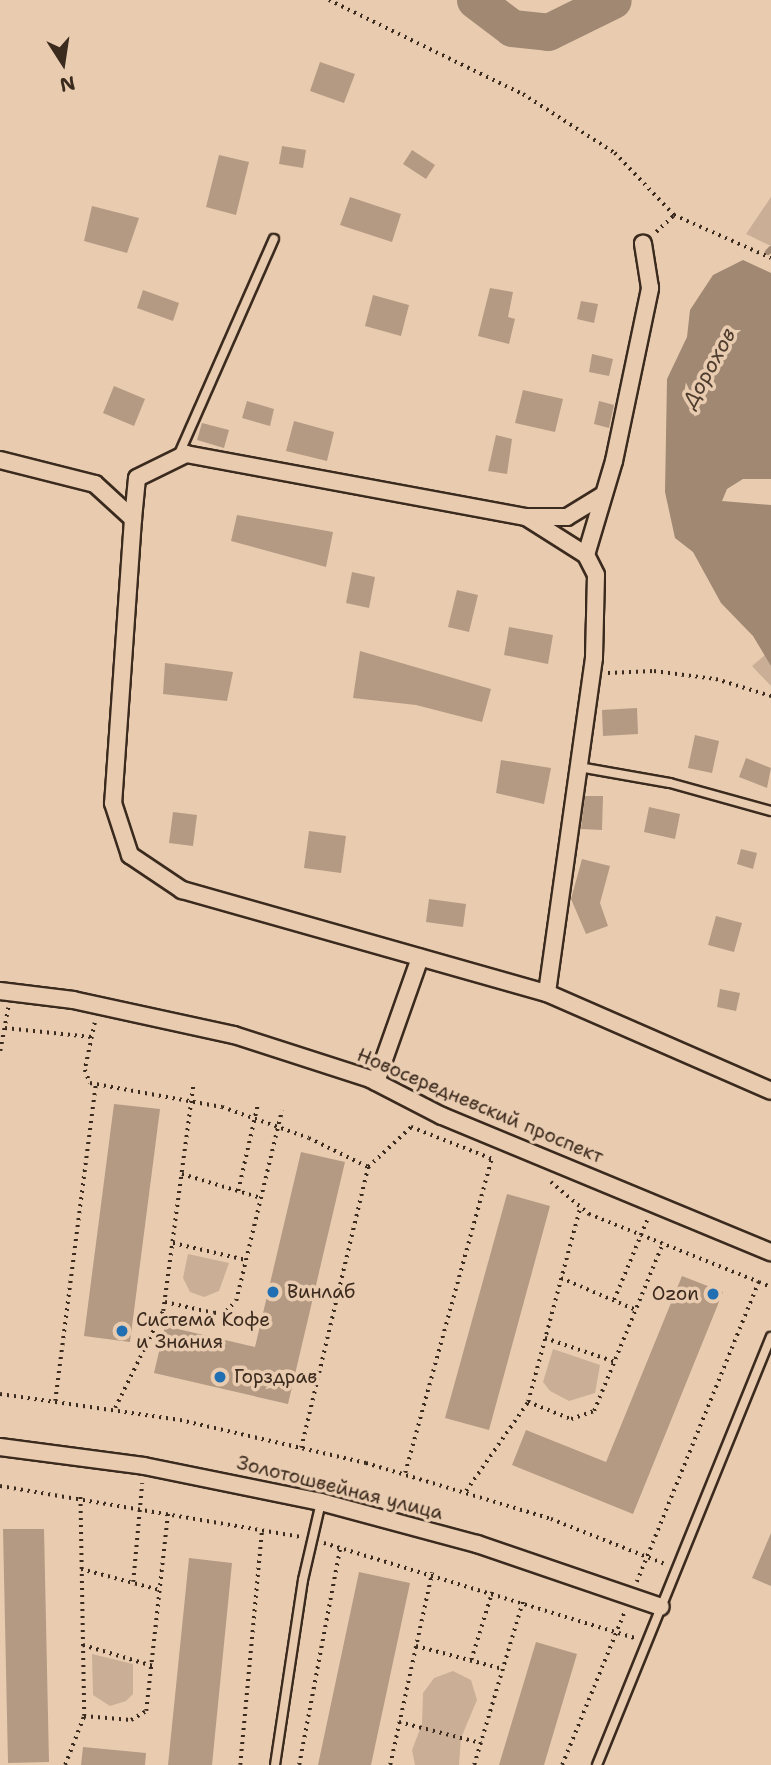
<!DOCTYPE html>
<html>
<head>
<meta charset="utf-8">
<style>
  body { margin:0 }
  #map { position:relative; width:771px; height:1765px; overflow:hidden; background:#e9ccb0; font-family:"Shantell Sans",sans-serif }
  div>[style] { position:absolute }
  .green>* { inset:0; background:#caae96 }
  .water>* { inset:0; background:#a08873 }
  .stream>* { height:6px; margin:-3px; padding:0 3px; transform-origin:3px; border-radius:3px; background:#a08873 }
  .river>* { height:37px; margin:-18.5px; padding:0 18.5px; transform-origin:18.5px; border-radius:18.5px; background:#a08873 }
  .building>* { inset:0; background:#b49a83 }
  .path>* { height:3.5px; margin-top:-1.75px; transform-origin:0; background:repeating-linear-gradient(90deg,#3b2a1e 0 2px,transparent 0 7px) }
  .roads { filter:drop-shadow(2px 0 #3b2a1e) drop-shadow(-2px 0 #3b2a1e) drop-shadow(0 2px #3b2a1e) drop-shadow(0 -2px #3b2a1e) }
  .lane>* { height:8px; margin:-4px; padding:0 4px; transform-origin:4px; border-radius:4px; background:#e9ccb0 }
  .street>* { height:16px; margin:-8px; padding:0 8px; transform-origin:8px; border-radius:8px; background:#e9ccb0 }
  .dots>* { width:19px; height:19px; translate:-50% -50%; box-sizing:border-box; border:4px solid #e9ccb0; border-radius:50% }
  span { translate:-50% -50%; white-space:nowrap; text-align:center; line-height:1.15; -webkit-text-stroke:7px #e9ccb0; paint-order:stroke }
  .street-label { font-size:19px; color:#3b2a1e }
  .poi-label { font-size:19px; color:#3b2a1e }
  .left { translate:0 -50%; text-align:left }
  .right { translate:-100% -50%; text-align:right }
  .water-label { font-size:21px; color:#4f3d2f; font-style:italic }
  .north { position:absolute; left:28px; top:28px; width:70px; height:70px; -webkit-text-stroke:5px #e9ccb0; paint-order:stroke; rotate:168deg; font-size:19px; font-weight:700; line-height:28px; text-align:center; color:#3b2a1e }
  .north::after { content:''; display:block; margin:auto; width:24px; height:32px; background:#3b2a1e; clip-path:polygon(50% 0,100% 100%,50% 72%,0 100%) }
</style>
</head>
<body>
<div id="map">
  <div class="green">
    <div style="clip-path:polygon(771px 197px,771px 246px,746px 234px)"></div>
    <div style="clip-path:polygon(771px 650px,771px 686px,752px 666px)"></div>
    <div style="clip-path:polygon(188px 1254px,229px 1263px,219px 1291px,204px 1297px,190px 1292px,183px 1278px)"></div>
    <div style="clip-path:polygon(553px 1349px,600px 1365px,595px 1393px,569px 1401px,550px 1391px,543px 1382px)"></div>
    <div style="clip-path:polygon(92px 1654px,133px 1664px,133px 1694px,126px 1701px,110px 1706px,93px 1695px)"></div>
    <div style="clip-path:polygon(453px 1671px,471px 1680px,477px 1700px,461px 1738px,459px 1765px,415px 1765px,412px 1750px,422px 1724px,423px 1693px,434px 1678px)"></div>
  </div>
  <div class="water">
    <div style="clip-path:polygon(743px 260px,771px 273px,771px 479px,743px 479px,727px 489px,722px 501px,771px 505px,771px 666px,753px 636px,721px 603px,693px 552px,675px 538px,665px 492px,667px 379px,687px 337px,690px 310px,713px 275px)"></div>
  </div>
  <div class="stream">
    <div style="left:768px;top:252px;width:4px;rotate:-45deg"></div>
  </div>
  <div class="river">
    <div style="left:475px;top:0;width:46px;rotate:37.1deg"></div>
    <div style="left:512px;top:28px;width:36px;rotate:6deg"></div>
    <div style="left:548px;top:32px;width:72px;rotate:-26.2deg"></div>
  </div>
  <div class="building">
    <div style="clip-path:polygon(320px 62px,355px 74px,344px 103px,310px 91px)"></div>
    <div style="clip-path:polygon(282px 146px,306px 150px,303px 168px,279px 164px)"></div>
    <div style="clip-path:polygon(412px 150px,435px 165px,426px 179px,403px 164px)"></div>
    <div style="clip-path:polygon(219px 155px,249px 162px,236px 215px,206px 207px)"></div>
    <div style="clip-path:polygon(350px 197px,401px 214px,392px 242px,340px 225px)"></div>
    <div style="clip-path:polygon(92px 206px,139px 218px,127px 253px,84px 241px)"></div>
    <div style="clip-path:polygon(490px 288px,513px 292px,508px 317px,515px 319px,509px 344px,478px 336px)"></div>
    <div style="clip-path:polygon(143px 290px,179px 303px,173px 321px,137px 308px)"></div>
    <div style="clip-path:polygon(373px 295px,409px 305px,401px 336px,365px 326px)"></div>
    <div style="clip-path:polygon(581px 301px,598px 304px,594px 323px,577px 319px)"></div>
    <div style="clip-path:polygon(592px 354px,613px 359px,609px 376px,589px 372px)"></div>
    <div style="clip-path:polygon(114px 386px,145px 399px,134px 426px,103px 413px)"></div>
    <div style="clip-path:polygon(523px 390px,563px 399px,555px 432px,515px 423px)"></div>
    <div style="clip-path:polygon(247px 401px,274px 409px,270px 426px,242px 418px)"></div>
    <div style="clip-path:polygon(599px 401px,614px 405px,609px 428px,594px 424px)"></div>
    <div style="clip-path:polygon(294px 421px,334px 432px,327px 461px,286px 451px)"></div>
    <div style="clip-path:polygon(202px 423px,229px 430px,224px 448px,197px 440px)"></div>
    <div style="clip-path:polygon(496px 435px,512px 439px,507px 474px,488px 471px)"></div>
    <div style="clip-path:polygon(237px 515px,333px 532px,326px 567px,231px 541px)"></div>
    <div style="clip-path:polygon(352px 572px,375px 577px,369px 608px,346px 603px)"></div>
    <div style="clip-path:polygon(457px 590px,478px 595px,469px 632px,448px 627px)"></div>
    <div style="clip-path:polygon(509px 627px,553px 635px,548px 664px,504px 655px)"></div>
    <div style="clip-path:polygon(360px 651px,491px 689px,482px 722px,416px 705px,353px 698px)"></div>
    <div style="clip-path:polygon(165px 663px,233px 672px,227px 701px,163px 694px)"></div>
    <div style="clip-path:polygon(637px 708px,638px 734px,603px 736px,602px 710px)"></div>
    <div style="clip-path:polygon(695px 735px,719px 741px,712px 773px,688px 768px)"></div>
    <div style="clip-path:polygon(746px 758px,771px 768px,767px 788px,739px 777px)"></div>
    <div style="clip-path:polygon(501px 760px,551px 768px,544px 804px,496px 793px)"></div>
    <div style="clip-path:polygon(585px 796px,603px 796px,602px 830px,581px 829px)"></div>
    <div style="clip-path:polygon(649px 807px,680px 814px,675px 839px,644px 832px)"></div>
    <div style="clip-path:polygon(173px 812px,197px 815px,193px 846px,169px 843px)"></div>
    <div style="clip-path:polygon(309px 831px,346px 836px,341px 873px,304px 868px)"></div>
    <div style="clip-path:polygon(741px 849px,757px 853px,753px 869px,737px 864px)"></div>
    <div style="clip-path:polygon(582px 859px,610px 866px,600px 903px,608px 926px,586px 934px,571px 899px)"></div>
    <div style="clip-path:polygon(429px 899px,466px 904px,463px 927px,426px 922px)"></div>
    <div style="clip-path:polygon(716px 916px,742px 923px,734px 952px,708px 945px)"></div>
    <div style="clip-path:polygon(720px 989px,740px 993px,736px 1011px,717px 1007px)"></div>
    <div style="clip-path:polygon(114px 1104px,160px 1109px,130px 1342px,84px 1336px)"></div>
    <div style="clip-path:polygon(301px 1152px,345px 1162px,288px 1404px,154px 1373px,165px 1326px,255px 1347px)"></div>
    <div style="clip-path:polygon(507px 1194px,550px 1206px,489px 1430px,445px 1418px)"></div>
    <div style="clip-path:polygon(682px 1276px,723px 1292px,633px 1514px,512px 1465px,526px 1430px,606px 1462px)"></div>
    <div style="clip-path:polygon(3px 1529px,44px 1529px,49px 1762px,8px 1763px)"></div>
    <div style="clip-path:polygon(771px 1533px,771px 1586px,752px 1578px)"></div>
    <div style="clip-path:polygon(189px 1558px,232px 1563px,212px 1765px,168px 1765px)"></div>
    <div style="clip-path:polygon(359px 1572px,410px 1583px,371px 1765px,318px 1765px)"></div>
    <div style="clip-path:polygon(536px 1642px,577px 1654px,544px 1765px,499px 1765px)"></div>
    <div style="clip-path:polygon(83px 1747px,146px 1753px,145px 1765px,81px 1765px)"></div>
  </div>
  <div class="path">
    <div style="left:329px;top:0;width:216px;rotate:25.9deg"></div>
    <div style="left:523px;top:94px;width:109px;rotate:32.7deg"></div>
    <div style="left:615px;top:153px;width:86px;rotate:46.4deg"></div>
    <div style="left:656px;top:232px;width:25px;rotate:-43deg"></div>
    <div style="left:674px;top:215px;width:106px;rotate:23.9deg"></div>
    <div style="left:608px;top:673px;width:46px;rotate:-2.5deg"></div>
    <div style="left:654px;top:671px;width:63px;rotate:7.4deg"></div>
    <div style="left:716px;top:679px;width:58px;rotate:17.2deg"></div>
    <div style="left:95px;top:1023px;width:48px;rotate:102deg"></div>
    <div style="left:85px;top:1070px;width:14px;rotate:69deg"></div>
    <div style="left:90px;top:1083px;width:134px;rotate:10.3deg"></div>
    <div style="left:222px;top:1107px;width:92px;rotate:19.6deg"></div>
    <div style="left:309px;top:1138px;width:66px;rotate:26.2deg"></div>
    <div style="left:5px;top:1028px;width:87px;rotate:5.9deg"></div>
    <div style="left:0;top:1051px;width:44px;rotate:-79.5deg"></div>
    <div style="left:182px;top:1174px;width:83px;rotate:16.9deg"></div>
    <div style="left:551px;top:1182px;width:50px;rotate:40.1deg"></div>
    <div style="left:589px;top:1214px;width:183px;rotate:21.8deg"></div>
    <div style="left:759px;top:1282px;width:324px;rotate:112.1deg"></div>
    <div style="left:238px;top:1191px;width:90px;rotate:-77.2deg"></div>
    <div style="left:173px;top:1243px;width:75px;rotate:13.1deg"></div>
    <div style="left:561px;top:1278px;width:82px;rotate:23.1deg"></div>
    <div style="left:759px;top:1282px;width:13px;rotate:23deg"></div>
    <div style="left:614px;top:1300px;width:87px;rotate:-67.6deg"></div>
    <div style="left:165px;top:1302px;width:50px;rotate:12.7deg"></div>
    <div style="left:214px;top:1313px;width:12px;rotate:-9deg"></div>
    <div style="left:226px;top:1311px;width:14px;rotate:-45deg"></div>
    <div style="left:236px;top:1301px;width:196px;rotate:-76.5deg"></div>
    <div style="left:545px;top:1338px;width:74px;rotate:18.9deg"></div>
    <div style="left:0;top:1394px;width:182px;rotate:8.2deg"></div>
    <div style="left:180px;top:1420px;width:191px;rotate:13deg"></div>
    <div style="left:366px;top:1463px;width:193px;rotate:16.8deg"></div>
    <div style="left:551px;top:1519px;width:123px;rotate:21.5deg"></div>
    <div style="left:55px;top:1401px;width:321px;rotate:-82.7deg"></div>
    <div style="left:528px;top:1402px;width:46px;rotate:21.6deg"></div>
    <div style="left:571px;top:1419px;width:24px;rotate:-19deg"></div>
    <div style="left:594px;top:1411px;width:182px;rotate:-67.7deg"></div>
    <div style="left:115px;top:1408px;width:108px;rotate:-63.7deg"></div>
    <div style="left:163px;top:1311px;width:227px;rotate:-82.4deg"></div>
    <div style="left:301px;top:1448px;width:289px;rotate:-76.6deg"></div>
    <div style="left:368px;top:1167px;width:59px;rotate:-42.9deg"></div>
    <div style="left:411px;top:1127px;width:90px;rotate:21.4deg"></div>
    <div style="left:405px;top:1473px;width:328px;rotate:-74.6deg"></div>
    <div style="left:0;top:1486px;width:304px;rotate:9.6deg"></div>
    <div style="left:466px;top:1491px;width:108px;rotate:-55.1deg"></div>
    <div style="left:528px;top:1402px;width:201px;rotate:-75deg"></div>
    <div style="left:324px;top:1543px;width:325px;rotate:17deg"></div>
    <div style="left:81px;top:1569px;width:82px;rotate:14.9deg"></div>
    <div style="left:133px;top:1582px;width:99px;rotate:-84.8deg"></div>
    <div style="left:83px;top:1645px;width:73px;rotate:16.7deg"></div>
    <div style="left:416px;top:1646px;width:90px;rotate:14.8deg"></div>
    <div style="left:471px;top:1660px;width:71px;rotate:-72.8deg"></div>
    <div style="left:84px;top:1716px;width:47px;rotate:4.9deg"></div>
    <div style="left:131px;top:1720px;width:17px;rotate:-31deg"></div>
    <div style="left:146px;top:1711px;width:201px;rotate:-83.7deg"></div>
    <div style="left:399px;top:1722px;width:85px;rotate:14.4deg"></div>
    <div style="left:65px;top:1765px;width:53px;rotate:-68.8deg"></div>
    <div style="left:84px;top:1716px;width:220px;rotate:-91deg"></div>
    <div style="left:240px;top:1765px;width:236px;rotate:-84.7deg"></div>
    <div style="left:299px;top:1765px;width:221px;rotate:-79.3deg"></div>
    <div style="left:390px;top:1765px;width:197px;rotate:-77.7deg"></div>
    <div style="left:474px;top:1765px;width:171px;rotate:-73.4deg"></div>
    <div style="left:562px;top:1765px;width:166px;rotate:-67.8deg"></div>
  </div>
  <div class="roads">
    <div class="lane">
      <div style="left:179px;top:454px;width:235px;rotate:-66.2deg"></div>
      <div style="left:579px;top:767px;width:92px;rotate:10deg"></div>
      <div style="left:670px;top:783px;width:105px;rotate:15.5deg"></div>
      <div style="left:275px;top:1765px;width:187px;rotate:-81.4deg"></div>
      <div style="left:303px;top:1580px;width:80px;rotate:-77deg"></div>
      <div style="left:597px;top:1765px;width:462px;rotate:-67.9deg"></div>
    </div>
    <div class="street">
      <div style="left:0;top:460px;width:98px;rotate:14.2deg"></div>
      <div style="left:95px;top:484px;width:52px;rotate:42.6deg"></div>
      <div style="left:133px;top:519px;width:285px;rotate:94deg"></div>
      <div style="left:113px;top:803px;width:55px;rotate:71.9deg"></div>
      <div style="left:130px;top:855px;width:63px;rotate:33.9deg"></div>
      <div style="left:182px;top:890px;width:379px;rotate:15.8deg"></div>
      <div style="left:547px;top:993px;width:244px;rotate:23.6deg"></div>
      <div style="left:526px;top:517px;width:41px"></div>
      <div style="left:567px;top:517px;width:42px;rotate:-31.4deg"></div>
      <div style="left:133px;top:519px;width:41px;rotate:-84.4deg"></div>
      <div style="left:137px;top:478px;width:55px;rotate:-26.1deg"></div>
      <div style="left:186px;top:454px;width:346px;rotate:10.5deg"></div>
      <div style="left:526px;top:517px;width:71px;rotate:32.3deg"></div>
      <div style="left:586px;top:555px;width:22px;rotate:63deg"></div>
      <div style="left:596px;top:575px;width:83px;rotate:91.4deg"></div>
      <div style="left:594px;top:658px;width:338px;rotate:98deg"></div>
      <div style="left:586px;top:555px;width:98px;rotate:-73.4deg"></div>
      <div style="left:614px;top:461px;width:177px;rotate:-78.2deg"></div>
      <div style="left:650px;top:288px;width:45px;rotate:-99deg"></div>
      <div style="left:0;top:991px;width:74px;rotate:7deg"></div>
      <div style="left:73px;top:1000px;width:165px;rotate:12.3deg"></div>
      <div style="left:234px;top:1035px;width:143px;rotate:17.9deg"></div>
      <div style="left:370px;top:1079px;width:81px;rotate:27.2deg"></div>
      <div style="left:442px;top:1116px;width:356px;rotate:22.5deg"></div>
      <div style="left:376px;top:1082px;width:132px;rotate:-70.5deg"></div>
      <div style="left:0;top:1447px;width:145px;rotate:7.5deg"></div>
      <div style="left:144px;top:1466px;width:181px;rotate:11.5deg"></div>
      <div style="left:321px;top:1502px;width:162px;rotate:15.1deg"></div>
      <div style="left:477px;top:1544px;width:194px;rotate:18.9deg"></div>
    </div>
  </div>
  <div class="dots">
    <div style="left:273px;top:1292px;background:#1f6fb2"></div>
    <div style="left:713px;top:1294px;background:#1f6fb2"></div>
    <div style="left:122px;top:1331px;background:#1f6fb2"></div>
    <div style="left:220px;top:1377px;background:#1f6fb2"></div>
  </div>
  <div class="street-label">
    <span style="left:480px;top:1106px;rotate:23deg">Новосередневский проспект</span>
    <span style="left:340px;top:1488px;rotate:14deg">Золотошвейная улица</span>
  </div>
  <div class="poi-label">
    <span class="left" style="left:287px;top:1292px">Винлаб</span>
    <span class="right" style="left:699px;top:1294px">Ozon</span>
    <span class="left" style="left:136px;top:1331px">Система Кофе<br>и Знания</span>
    <span class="left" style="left:234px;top:1377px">Горздрав</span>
  </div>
  <div class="water-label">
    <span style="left:709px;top:368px;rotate:-61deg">Дорохов</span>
  </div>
  <div class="north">N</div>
</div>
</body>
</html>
